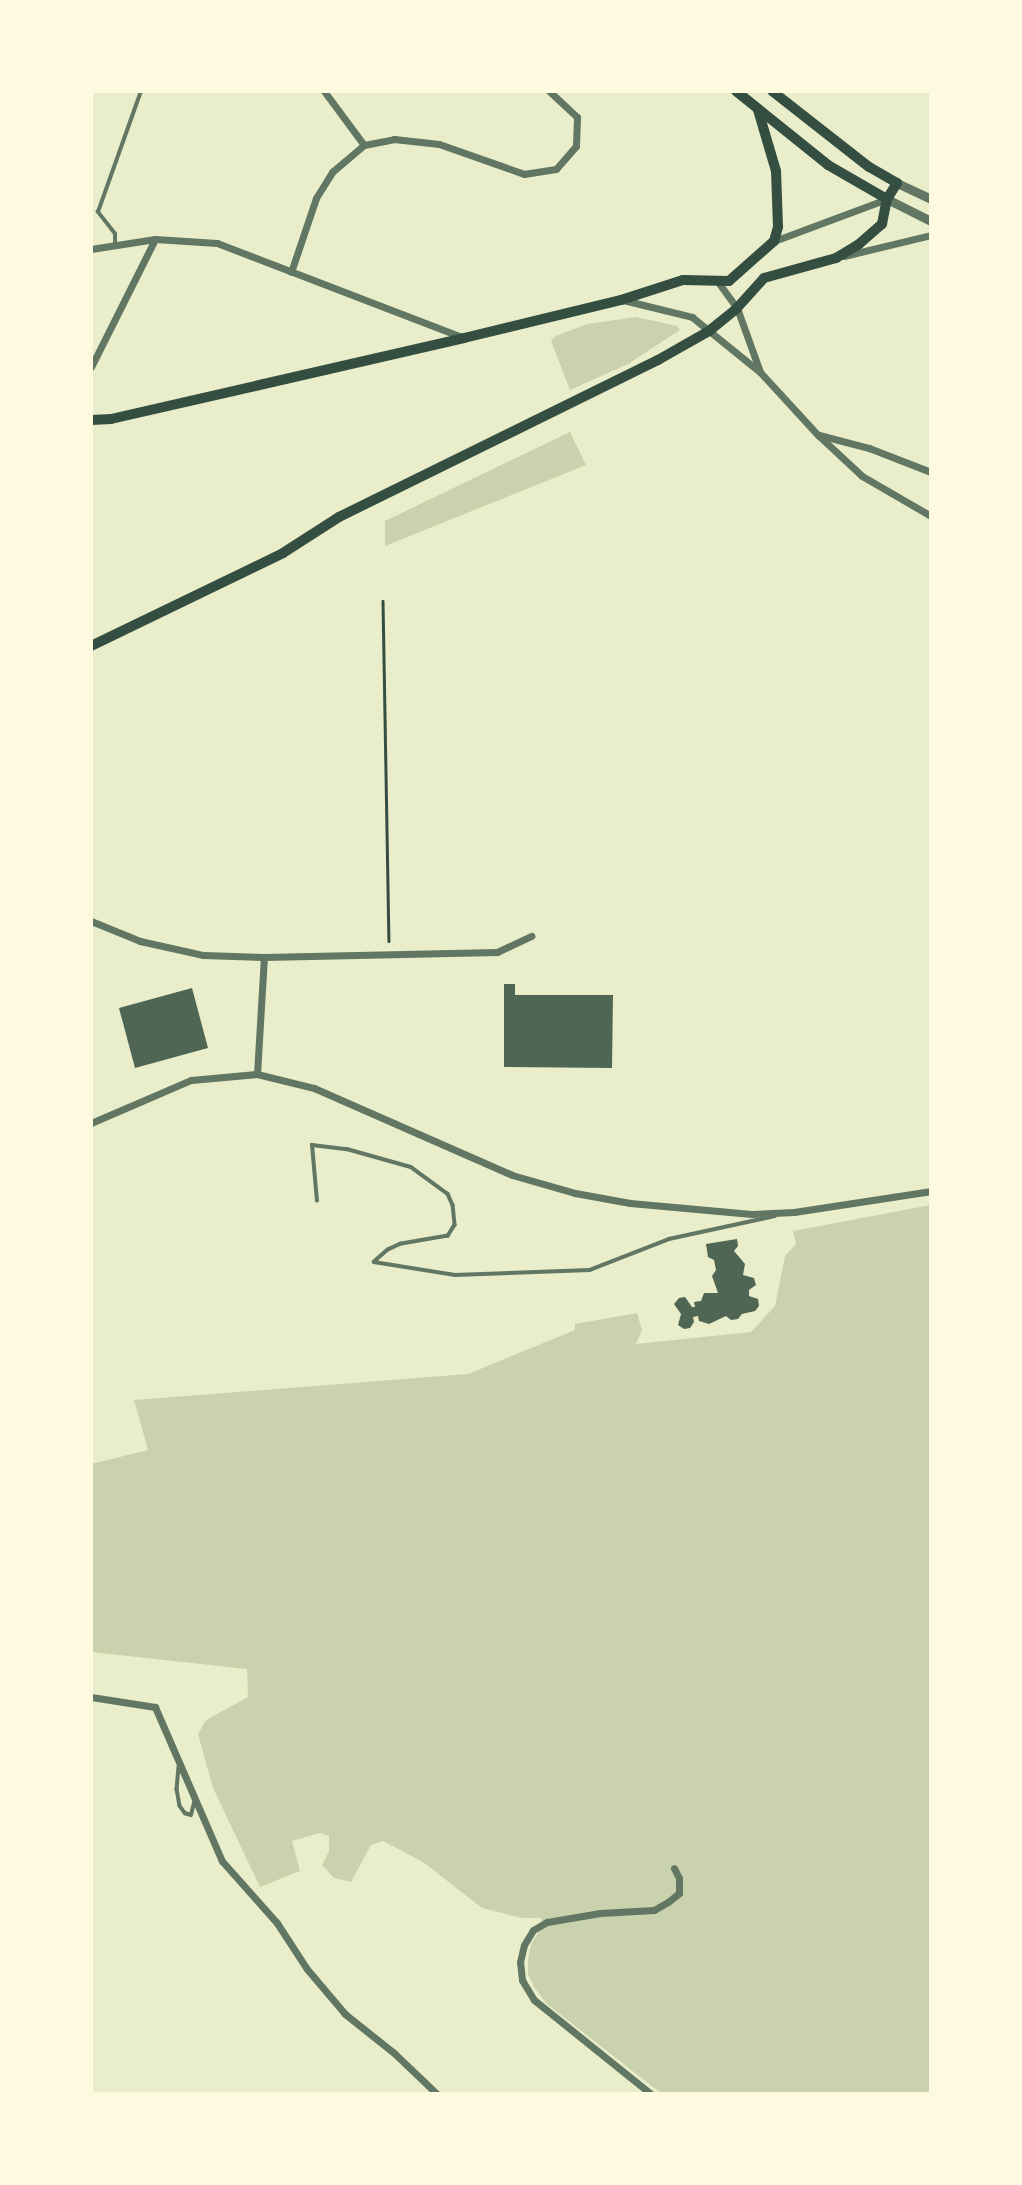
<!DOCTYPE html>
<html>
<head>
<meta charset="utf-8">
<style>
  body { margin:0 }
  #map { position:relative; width:1022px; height:2185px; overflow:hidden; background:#e9edc9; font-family:"Varela Round",sans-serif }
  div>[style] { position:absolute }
  .green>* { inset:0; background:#cad2ad }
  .building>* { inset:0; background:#4f6655 }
  .path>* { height:2.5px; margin:-1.25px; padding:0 1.25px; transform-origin:1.25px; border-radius:1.25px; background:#344e41 }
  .service>* { height:3.5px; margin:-1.75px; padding:0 1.75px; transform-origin:1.75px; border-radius:1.75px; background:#617663 }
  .minor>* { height:7px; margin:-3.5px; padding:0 3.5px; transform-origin:3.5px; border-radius:3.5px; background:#617663 }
  .tertiary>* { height:9px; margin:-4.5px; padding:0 4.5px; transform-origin:4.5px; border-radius:4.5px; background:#617663 }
  .secondary>* { height:10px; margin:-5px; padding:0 5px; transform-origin:5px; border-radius:5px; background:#344e41 }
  span { translate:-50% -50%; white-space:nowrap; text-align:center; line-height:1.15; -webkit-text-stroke:6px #fefae0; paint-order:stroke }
  .frame { position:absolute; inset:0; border:93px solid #fefae0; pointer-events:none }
</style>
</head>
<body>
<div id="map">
  <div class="green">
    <div style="clip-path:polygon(636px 317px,677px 326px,680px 330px,628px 364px,570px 390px,551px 341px,555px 336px,588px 324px)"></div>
    <div style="clip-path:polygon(570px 432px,586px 465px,385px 546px,385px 521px)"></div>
    <div style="clip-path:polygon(931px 1205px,931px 2094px,662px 2094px,547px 2004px,534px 1987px,528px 1974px,528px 1960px,531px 1944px,543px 1925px,541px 1918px,522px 1918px,482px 1908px,423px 1862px,383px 1841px,371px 1845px,351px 1882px,334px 1878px,322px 1865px,329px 1851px,329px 1836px,320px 1833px,292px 1841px,300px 1871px,260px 1887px,213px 1788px,198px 1734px,206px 1720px,248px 1697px,247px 1669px,91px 1652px,91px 1464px,148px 1450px,134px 1400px,468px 1374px,575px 1330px,575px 1324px,637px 1313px,642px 1330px,636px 1344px,751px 1332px,775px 1306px,785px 1256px,796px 1244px,793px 1231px)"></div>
  </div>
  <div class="building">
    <div style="clip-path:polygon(504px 984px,515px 984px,515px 995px,613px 995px,612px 1068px,504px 1067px)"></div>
    <div style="clip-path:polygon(192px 988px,208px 1048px,135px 1068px,119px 1008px)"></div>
    <div style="clip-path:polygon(737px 1239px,738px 1246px,734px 1251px,745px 1264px,743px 1275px,754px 1278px,756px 1285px,749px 1290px,749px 1296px,758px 1299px,759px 1306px,755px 1311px,742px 1314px,738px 1319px,731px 1320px,726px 1316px,709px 1324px,699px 1321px,698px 1316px,693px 1317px,694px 1322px,690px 1328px,684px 1329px,678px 1325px,681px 1314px,674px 1304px,679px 1298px,685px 1297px,692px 1307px,695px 1307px,694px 1302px,701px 1301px,704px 1293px,718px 1293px,712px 1276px,716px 1270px,714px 1260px,708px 1257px,706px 1244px)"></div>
  </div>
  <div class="path">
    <div style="left:383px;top:601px;width:340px;rotate:89deg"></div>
  </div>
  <div class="service">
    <div style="left:115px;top:244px;width:10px;rotate:-90deg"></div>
    <div style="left:115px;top:234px;width:28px;rotate:-128deg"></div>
    <div style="left:98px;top:212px;width:128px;rotate:-70.4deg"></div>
    <div style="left:317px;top:1201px;width:56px;rotate:-95.1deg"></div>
    <div style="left:312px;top:1145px;width:35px;rotate:7deg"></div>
    <div style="left:347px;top:1149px;width:66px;rotate:15.7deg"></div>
    <div style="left:411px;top:1167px;width:46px;rotate:36.1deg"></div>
    <div style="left:448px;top:1194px;width:12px;rotate:66deg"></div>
    <div style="left:453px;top:1205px;width:20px;rotate:84deg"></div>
    <div style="left:455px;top:1225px;width:13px;rotate:122deg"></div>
    <div style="left:448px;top:1236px;width:48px;rotate:170.3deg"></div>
    <div style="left:401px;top:1244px;width:14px;rotate:155deg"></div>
    <div style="left:388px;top:1250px;width:18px;rotate:139deg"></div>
    <div style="left:374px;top:1262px;width:82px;rotate:9.1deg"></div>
    <div style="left:455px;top:1275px;width:135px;rotate:-2.1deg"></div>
    <div style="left:590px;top:1270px;width:85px;rotate:-21.4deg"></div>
    <div style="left:669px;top:1239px;width:108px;rotate:-12.2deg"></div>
    <div style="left:179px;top:1767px;width:22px;rotate:95deg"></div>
    <div style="left:177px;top:1789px;width:17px;rotate:80deg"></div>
    <div style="left:180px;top:1806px;width:9px;rotate:54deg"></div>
    <div style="left:185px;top:1813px;width:6px;rotate:18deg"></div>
    <div style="left:191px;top:1815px;width:12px;rotate:-76deg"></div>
  </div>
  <div class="minor">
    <div style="left:324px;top:91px;width:67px;rotate:53.5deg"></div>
    <div style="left:774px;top:241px;width:121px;rotate:-20.4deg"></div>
    <div style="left:91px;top:249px;width:65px;rotate:-8.9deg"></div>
    <div style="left:155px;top:239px;width:62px;rotate:3.7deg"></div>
    <div style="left:217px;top:243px;width:265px;rotate:21deg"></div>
    <div style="left:844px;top:256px;width:89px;rotate:-13.6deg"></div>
    <div style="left:291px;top:272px;width:78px;rotate:-71.3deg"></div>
    <div style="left:316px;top:198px;width:31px;rotate:-58deg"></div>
    <div style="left:332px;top:172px;width:42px;rotate:-40.2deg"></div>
    <div style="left:364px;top:145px;width:31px;rotate:-11deg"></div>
    <div style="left:394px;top:139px;width:45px;rotate:6.3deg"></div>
    <div style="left:439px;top:144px;width:90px;rotate:19.4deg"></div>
    <div style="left:524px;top:174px;width:32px;rotate:-9deg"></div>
    <div style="left:556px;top:169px;width:30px;rotate:-49deg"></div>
    <div style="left:576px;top:146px;width:29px;rotate:-88deg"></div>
    <div style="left:577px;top:117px;width:38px;rotate:-137deg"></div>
    <div style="left:718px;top:282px;width:32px;rotate:54deg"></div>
    <div style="left:737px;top:308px;width:68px;rotate:70.2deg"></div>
    <div style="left:623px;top:300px;width:71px;rotate:13.8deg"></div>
    <div style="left:692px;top:317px;width:87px;rotate:39deg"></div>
    <div style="left:760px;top:372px;width:86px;rotate:47.4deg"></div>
    <div style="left:818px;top:435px;width:60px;rotate:43deg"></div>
    <div style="left:862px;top:476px;width:80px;rotate:30.1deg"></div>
    <div style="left:91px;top:367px;width:143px;rotate:-63.4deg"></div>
    <div style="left:819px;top:435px;width:52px;rotate:14.6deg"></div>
    <div style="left:869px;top:448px;width:66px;rotate:21.2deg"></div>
    <div style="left:91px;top:921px;width:53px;rotate:22.2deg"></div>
    <div style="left:140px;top:941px;width:65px;rotate:12.5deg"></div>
    <div style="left:203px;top:955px;width:61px;rotate:1.9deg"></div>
    <div style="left:264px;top:957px;width:233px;rotate:-1.2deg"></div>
    <div style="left:497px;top:952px;width:38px;rotate:-25deg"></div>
    <div style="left:257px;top:1074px;width:117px;rotate:-86.6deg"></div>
    <div style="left:91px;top:1123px;width:109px;rotate:-23.3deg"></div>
    <div style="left:191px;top:1080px;width:66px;rotate:-5.2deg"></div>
    <div style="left:257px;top:1074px;width:59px;rotate:13.8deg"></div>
    <div style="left:314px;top:1088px;width:216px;rotate:23.7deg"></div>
    <div style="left:512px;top:1175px;width:66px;rotate:15.9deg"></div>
    <div style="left:575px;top:1193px;width:56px;rotate:10.3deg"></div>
    <div style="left:630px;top:1203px;width:122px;rotate:5.2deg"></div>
    <div style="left:752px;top:1214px;width:42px;rotate:-2.7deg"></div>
    <div style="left:794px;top:1212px;width:139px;rotate:-8.7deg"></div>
    <div style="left:91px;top:1697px;width:65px;rotate:8.9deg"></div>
    <div style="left:155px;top:1707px;width:168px;rotate:66.5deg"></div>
    <div style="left:222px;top:1861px;width:83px;rotate:48.4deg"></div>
    <div style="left:277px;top:1923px;width:55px;rotate:56.9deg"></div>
    <div style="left:307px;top:1969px;width:59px;rotate:49.8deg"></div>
    <div style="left:345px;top:2014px;width:63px;rotate:38.5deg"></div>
    <div style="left:394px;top:2053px;width:59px;rotate:43.6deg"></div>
    <div style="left:651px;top:2094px;width:150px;rotate:-141.2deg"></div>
    <div style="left:534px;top:2000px;width:23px;rotate:-121deg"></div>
    <div style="left:522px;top:1980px;width:18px;rotate:-96deg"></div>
    <div style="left:520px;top:1962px;width:17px;rotate:-77deg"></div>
    <div style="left:524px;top:1945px;width:17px;rotate:-59deg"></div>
    <div style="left:533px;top:1930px;width:16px;rotate:-30deg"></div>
    <div style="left:547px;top:1922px;width:54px;rotate:-9.6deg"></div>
    <div style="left:600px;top:1913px;width:54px;rotate:-3.2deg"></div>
    <div style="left:654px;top:1910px;width:16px;rotate:-30deg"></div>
    <div style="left:668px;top:1902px;width:14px;rotate:-39deg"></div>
    <div style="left:679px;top:1893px;width:15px;rotate:-90deg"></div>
    <div style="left:679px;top:1878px;width:11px;rotate:-117deg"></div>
  </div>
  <div class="tertiary">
    <div style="left:897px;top:183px;width:38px;rotate:25deg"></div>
    <div style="left:887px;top:199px;width:49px;rotate:26.6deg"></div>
  </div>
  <div class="secondary">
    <div style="left:736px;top:91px;width:118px;rotate:38.8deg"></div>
    <div style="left:828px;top:165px;width:68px;rotate:30deg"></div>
    <div style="left:91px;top:420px;width:20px;rotate:-3deg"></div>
    <div style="left:111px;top:419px;width:362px;rotate:-12.9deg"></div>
    <div style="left:464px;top:338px;width:162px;rotate:-13.6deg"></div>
    <div style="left:621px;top:300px;width:65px;rotate:-17.9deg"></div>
    <div style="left:683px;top:280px;width:46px;rotate:1.2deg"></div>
    <div style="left:729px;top:281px;width:60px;rotate:-41.6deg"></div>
    <div style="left:774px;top:241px;width:15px;rotate:-74deg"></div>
    <div style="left:778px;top:227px;width:56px;rotate:-92deg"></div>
    <div style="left:776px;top:171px;width:64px;rotate:-106.4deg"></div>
    <div style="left:91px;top:646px;width:213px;rotate:-25.8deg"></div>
    <div style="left:283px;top:553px;width:67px;rotate:-32.7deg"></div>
    <div style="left:339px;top:517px;width:356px;rotate:-26.2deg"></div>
    <div style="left:658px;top:360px;width:59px;rotate:-29.6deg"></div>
    <div style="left:709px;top:331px;width:36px;rotate:-39deg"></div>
    <div style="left:737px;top:308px;width:40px;rotate:-48deg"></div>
    <div style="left:764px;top:278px;width:75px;rotate:-15.5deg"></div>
    <div style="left:836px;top:258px;width:27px;rotate:-31deg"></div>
    <div style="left:859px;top:244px;width:30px;rotate:-41deg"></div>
    <div style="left:882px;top:224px;width:25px;rotate:-79deg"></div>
    <div style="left:887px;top:199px;width:19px;rotate:-58deg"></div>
    <div style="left:897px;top:183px;width:32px;rotate:-150deg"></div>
    <div style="left:869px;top:167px;width:123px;rotate:-141.9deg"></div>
  </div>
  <div class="frame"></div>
</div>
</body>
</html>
